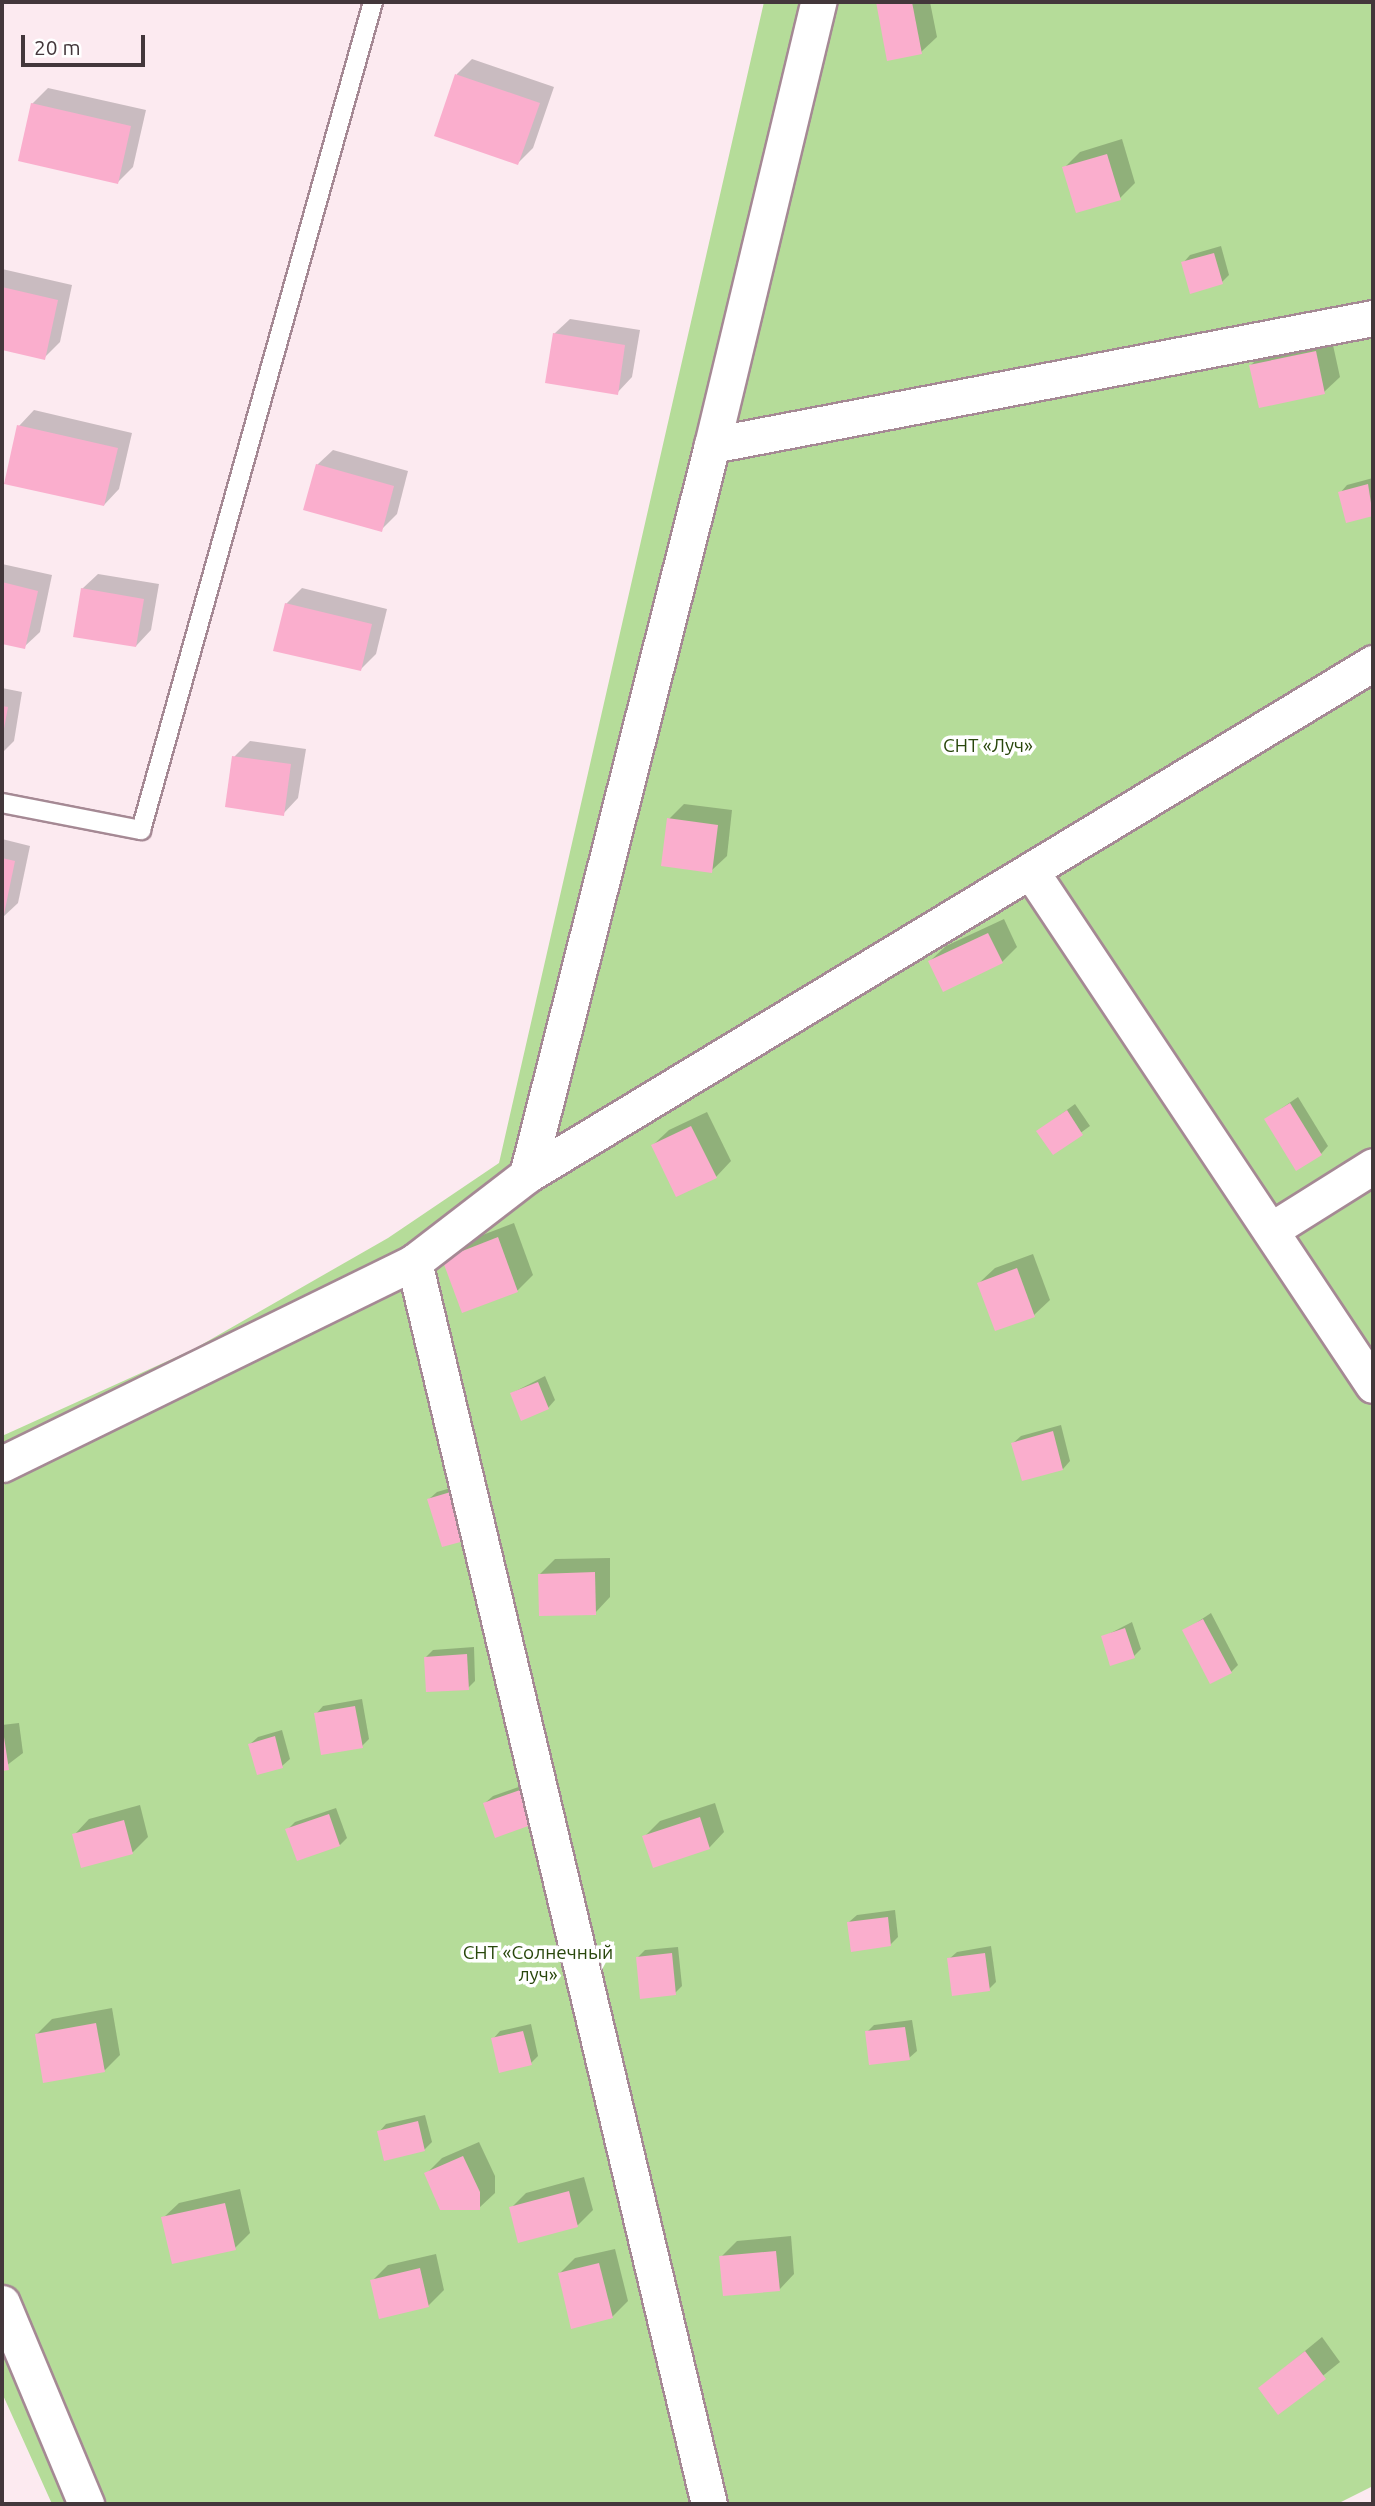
<!DOCTYPE html>
<html>
<head>
<meta charset="utf-8">
<style>
  body { margin:0 }
  #map { position:relative; width:1375px; height:2506px; overflow:hidden; background:#fceaf0; font-family:Ubuntu,sans-serif }
  div>[style] { position:absolute }
  .green>* { inset:0; background:#b5dc99 }
  .shadow>* { inset:0; background:#0003 }
  .building>* { inset:0; background:#faaecd }
  .roads { filter:drop-shadow(2px 0 #a58994) drop-shadow(-2px 0 #a58994) drop-shadow(0 2px #a58994) drop-shadow(0 -2px #a58994) }
  .lane>* { height:18px; margin:-9px; padding:0 9px; transform-origin:9px; border-radius:9px; background:#fff }
  .street>* { height:35px; margin:-17.5px; padding:0 17.5px; transform-origin:17.5px; border-radius:17.5px; background:#fff }
  span { translate:-50% -50%; white-space:nowrap; text-align:center; line-height:1.15; -webkit-text-stroke:7px #fff; paint-order:stroke }
  .park-label { font-size:19px; color:#29470c }
  .frame { position:absolute; inset:0; border:4px solid #43373b; pointer-events:none }
  .scale { position:absolute; left:21px; top:35px; width:124px; height:32px; box-sizing:border-box; border:4px solid #43373b; border-top:0; padding-left:9px; font-size:21px; line-height:24px; white-space:nowrap; color:#43373b; -webkit-text-stroke:5px #fff; paint-order:stroke }
</style>
</head>
<body>
<div id="map">
  <div class="green">
    <div style="clip-path:polygon(764px 2px,1373px 2px,1373px 2486px,1337px 2504px,52px 2504px,2px 2393px,2px 1436px,194px 1349px,388px 1238px,499px 1163px)"></div>
  </div>
  <div class="shadow">
    <div style="clip-path:polygon(878px 2px,930px 2px,937px 37px,921px 52px,888px 59px)"></div>
    <div style="clip-path:polygon(472px 59px,554px 87px,533px 148px,518px 163px,436px 135px,457px 74px)"></div>
    <div style="clip-path:polygon(48px 88px,146px 110px,133px 167px,118px 182px,32px 104px)"></div>
    <div style="clip-path:polygon(1122px 139px,1135px 183px,1120px 198px,1064px 168px,1080px 152px)"></div>
    <div style="clip-path:polygon(1221px 246px,1229px 275px,1222px 282px,1183px 263px,1190px 255px)"></div>
    <div style="clip-path:polygon(2px 269px,72px 285px,60px 342px,44px 358px,2px 348px)"></div>
    <div style="clip-path:polygon(570px 319px,640px 330px,632px 377px,617px 393px,554px 334px)"></div>
    <div style="clip-path:polygon(1331px 336px,1340px 377px,1324px 392px,1251px 365px,1267px 350px)"></div>
    <div style="clip-path:polygon(34px 410px,132px 433px,119px 489px,104px 505px,19px 426px)"></div>
    <div style="clip-path:polygon(333px 450px,408px 471px,397px 514px,381px 530px,317px 465px)"></div>
    <div style="clip-path:polygon(1373px 478px,1373px 514px,1347px 521px,1340px 493px,1347px 485px)"></div>
    <div style="clip-path:polygon(2px 564px,52px 575px,40px 632px,24px 647px,2px 642px)"></div>
    <div style="clip-path:polygon(98px 574px,159px 584px,151px 630px,136px 646px,82px 589px)"></div>
    <div style="clip-path:polygon(302px 588px,387px 609px,376px 654px,360px 670px,286px 604px)"></div>
    <div style="clip-path:polygon(2px 688px,22px 692px,14px 741px,2px 753px)"></div>
    <div style="clip-path:polygon(250px 741px,306px 749px,298px 798px,283px 814px,234px 757px)"></div>
    <div style="clip-path:polygon(684px 804px,732px 810px,727px 856px,711px 871px,669px 819px)"></div>
    <div style="clip-path:polygon(2px 839px,30px 846px,18px 903px,2px 918px)"></div>
    <div style="clip-path:polygon(1004px 919px,1017px 947px,1002px 962px,930px 961px,946px 946px)"></div>
    <div style="clip-path:polygon(1298px 1097px,1328px 1146px,1321px 1154px,1266px 1119px)"></div>
    <div style="clip-path:polygon(1075px 1104px,1090px 1126px,1053px 1153px,1038px 1131px)"></div>
    <div style="clip-path:polygon(707px 1112px,731px 1161px,716px 1177px,653px 1145px,669px 1130px)"></div>
    <div style="clip-path:polygon(514px 1223px,533px 1275px,518px 1290px,463px 1311px,444px 1259px,459px 1244px)"></div>
    <div style="clip-path:polygon(1033px 1254px,1050px 1300px,1034px 1315px,979px 1283px,995px 1268px)"></div>
    <div style="clip-path:polygon(545px 1376px,555px 1400px,548px 1408px,512px 1393px)"></div>
    <div style="clip-path:polygon(1061px 1425px,1070px 1461px,1063px 1469px,1013px 1443px,1021px 1436px)"></div>
    <div style="clip-path:polygon(461px 1485px,467px 1539px,429px 1499px,437px 1492px)"></div>
    <div style="clip-path:polygon(610px 1558px,610px 1597px,595px 1613px,540px 1574px,555px 1559px)"></div>
    <div style="clip-path:polygon(1211px 1613px,1238px 1665px,1231px 1672px,1184px 1631px)"></div>
    <div style="clip-path:polygon(1132px 1622px,1141px 1649px,1134px 1656px,1103px 1637px)"></div>
    <div style="clip-path:polygon(474px 1647px,475px 1681px,468px 1688px,426px 1657px,433px 1650px)"></div>
    <div style="clip-path:polygon(362px 1699px,369px 1739px,362px 1746px,316px 1714px,323px 1706px)"></div>
    <div style="clip-path:polygon(19px 1723px,23px 1753px,2px 1769px,2px 1725px)"></div>
    <div style="clip-path:polygon(282px 1730px,290px 1759px,282px 1766px,250px 1744px,258px 1737px)"></div>
    <div style="clip-path:polygon(527px 1784px,538px 1816px,485px 1803px,493px 1796px)"></div>
    <div style="clip-path:polygon(715px 1803px,724px 1832px,709px 1848px,644px 1837px,660px 1821px)"></div>
    <div style="clip-path:polygon(140px 1805px,148px 1837px,133px 1852px,83px 1866px,74px 1835px,89px 1819px)"></div>
    <div style="clip-path:polygon(336px 1808px,347px 1838px,340px 1845px,288px 1829px,295px 1822px)"></div>
    <div style="clip-path:polygon(895px 1910px,898px 1937px,890px 1945px,849px 1922px,857px 1915px)"></div>
    <div style="clip-path:polygon(991px 1946px,996px 1982px,989px 1989px,949px 1959px,957px 1952px)"></div>
    <div style="clip-path:polygon(678px 1947px,682px 1986px,675px 1993px,637px 1958px,645px 1950px)"></div>
    <div style="clip-path:polygon(112px 2008px,120px 2055px,105px 2070px,36px 2035px,52px 2019px)"></div>
    <div style="clip-path:polygon(912px 2020px,917px 2051px,909px 2058px,867px 2032px,874px 2025px)"></div>
    <div style="clip-path:polygon(531px 2024px,538px 2056px,531px 2063px,493px 2039px,500px 2031px)"></div>
    <div style="clip-path:polygon(425px 2115px,432px 2142px,424px 2150px,379px 2132px,386px 2124px)"></div>
    <div style="clip-path:polygon(479px 2142px,495px 2176px,495px 2193px,479px 2208px,426px 2174px,442px 2158px)"></div>
    <div style="clip-path:polygon(584px 2177px,593px 2210px,578px 2225px,511px 2208px,526px 2193px)"></div>
    <div style="clip-path:polygon(240px 2189px,250px 2233px,235px 2248px,163px 2218px,179px 2203px)"></div>
    <div style="clip-path:polygon(791px 2236px,794px 2274px,779px 2290px,721px 2257px,737px 2241px)"></div>
    <div style="clip-path:polygon(615px 2249px,628px 2301px,612px 2317px,559px 2274px,575px 2258px)"></div>
    <div style="clip-path:polygon(436px 2254px,444px 2290px,428px 2306px,372px 2281px,388px 2265px)"></div>
    <div style="clip-path:polygon(1322px 2337px,1340px 2362px,1278px 2412px,1260px 2388px)"></div>
  </div>
  <div class="building">
    <div style="clip-path:polygon(876px 2px,912px 2px,922px 54px,887px 61px)"></div>
    <div style="clip-path:polygon(455px 74px,540px 103px,518px 165px,434px 136px)"></div>
    <div style="clip-path:polygon(31px 103px,131px 126px,118px 184px,18px 161px)"></div>
    <div style="clip-path:polygon(1107px 154px,1121px 200px,1076px 213px,1062px 167px)"></div>
    <div style="clip-path:polygon(1214px 253px,1223px 284px,1190px 294px,1181px 262px)"></div>
    <div style="clip-path:polygon(2px 287px,58px 300px,45px 360px,2px 350px)"></div>
    <div style="clip-path:polygon(553px 333px,625px 345px,618px 395px,545px 383px)"></div>
    <div style="clip-path:polygon(1316px 351px,1325px 394px,1259px 408px,1249px 365px)"></div>
    <div style="clip-path:polygon(17px 425px,118px 448px,104px 506px,4px 484px)"></div>
    <div style="clip-path:polygon(316px 464px,394px 486px,382px 532px,303px 510px)"></div>
    <div style="clip-path:polygon(1368px 484px,1373px 516px,1346px 523px,1338px 492px)"></div>
    <div style="clip-path:polygon(2px 582px,38px 591px,25px 649px,2px 644px)"></div>
    <div style="clip-path:polygon(81px 588px,144px 599px,136px 647px,73px 637px)"></div>
    <div style="clip-path:polygon(285px 603px,372px 624px,361px 671px,273px 651px)"></div>
    <div style="clip-path:polygon(2px 706px,8px 707px,3px 734px,2px 734px)"></div>
    <div style="clip-path:polygon(232px 756px,291px 764px,284px 816px,225px 807px)"></div>
    <div style="clip-path:polygon(667px 818px,718px 825px,712px 873px,661px 866px)"></div>
    <div style="clip-path:polygon(2px 858px,15px 861px,3px 919px,2px 919px)"></div>
    <div style="clip-path:polygon(988px 933px,1003px 963px,943px 992px,928px 961px)"></div>
    <div style="clip-path:polygon(1290px 1103px,1322px 1155px,1296px 1171px,1264px 1119px)"></div>
    <div style="clip-path:polygon(1067px 1110px,1083px 1135px,1053px 1155px,1036px 1131px)"></div>
    <div style="clip-path:polygon(691px 1126px,717px 1178px,676px 1197px,651px 1145px)"></div>
    <div style="clip-path:polygon(498px 1237px,518px 1292px,462px 1313px,442px 1259px)"></div>
    <div style="clip-path:polygon(1017px 1268px,1035px 1317px,995px 1331px,977px 1283px)"></div>
    <div style="clip-path:polygon(538px 1382px,549px 1409px,521px 1421px,510px 1393px)"></div>
    <div style="clip-path:polygon(1053px 1431px,1063px 1470px,1022px 1481px,1011px 1443px)"></div>
    <div style="clip-path:polygon(454px 1491px,468px 1540px,442px 1547px,427px 1499px)"></div>
    <div style="clip-path:polygon(595px 1572px,596px 1615px,539px 1616px,538px 1574px)"></div>
    <div style="clip-path:polygon(1203px 1619px,1232px 1673px,1210px 1684px,1182px 1630px)"></div>
    <div style="clip-path:polygon(1125px 1628px,1135px 1658px,1110px 1666px,1101px 1636px)"></div>
    <div style="clip-path:polygon(467px 1654px,469px 1690px,426px 1692px,424px 1657px)"></div>
    <div style="clip-path:polygon(355px 1706px,363px 1748px,321px 1755px,314px 1713px)"></div>
    <div style="clip-path:polygon(275px 1736px,283px 1768px,257px 1775px,248px 1744px)"></div>
    <div style="clip-path:polygon(4px 1737px,9px 1770px,2px 1771px,2px 1738px)"></div>
    <div style="clip-path:polygon(520px 1790px,531px 1825px,495px 1838px,483px 1803px)"></div>
    <div style="clip-path:polygon(329px 1814px,340px 1846px,297px 1861px,285px 1829px)"></div>
    <div style="clip-path:polygon(700px 1817px,710px 1849px,653px 1868px,642px 1836px)"></div>
    <div style="clip-path:polygon(124px 1820px,133px 1854px,81px 1868px,72px 1834px)"></div>
    <div style="clip-path:polygon(888px 1917px,891px 1946px,851px 1952px,847px 1922px)"></div>
    <div style="clip-path:polygon(672px 1953px,676px 1995px,640px 1999px,636px 1957px)"></div>
    <div style="clip-path:polygon(985px 1953px,990px 1991px,952px 1996px,947px 1958px)"></div>
    <div style="clip-path:polygon(96px 2023px,105px 2072px,43px 2083px,35px 2034px)"></div>
    <div style="clip-path:polygon(905px 2027px,910px 2060px,869px 2065px,865px 2031px)"></div>
    <div style="clip-path:polygon(523px 2031px,532px 2065px,499px 2073px,491px 2038px)"></div>
    <div style="clip-path:polygon(418px 2121px,425px 2151px,384px 2161px,377px 2131px)"></div>
    <div style="clip-path:polygon(463px 2156px,480px 2192px,480px 2210px,440px 2210px,424px 2173px)"></div>
    <div style="clip-path:polygon(569px 2191px,578px 2227px,518px 2243px,509px 2207px)"></div>
    <div style="clip-path:polygon(225px 2203px,236px 2250px,172px 2264px,161px 2217px)"></div>
    <div style="clip-path:polygon(776px 2251px,780px 2291px,723px 2296px,719px 2256px)"></div>
    <div style="clip-path:polygon(599px 2263px,613px 2318px,571px 2329px,558px 2273px)"></div>
    <div style="clip-path:polygon(420px 2268px,429px 2307px,379px 2319px,370px 2280px)"></div>
    <div style="clip-path:polygon(1305px 2351px,1326px 2379px,1278px 2415px,1258px 2388px)"></div>
  </div>
  <div class="roads">
    <div class="lane">
      <div style="left:2px;top:803px;width:142px;rotate:11deg"></div>
      <div style="left:141px;top:830px;width:860px;rotate:-74.35deg"></div>
    </div>
    <div class="street">
      <div style="left:712px;top:445px;width:673px;rotate:-10.88deg"></div>
      <div style="left:1032px;top:873px;width:615px;rotate:56.34deg"></div>
      <div style="left:527px;top:1175px;width:753px;rotate:-75.78deg"></div>
      <div style="left:712px;top:445px;width:456px;rotate:-76.5deg"></div>
      <div style="left:1271px;top:1230px;width:120px;rotate:-32.1deg"></div>
      <div style="left:414px;top:1262px;width:1277px;rotate:76.64deg"></div>
      <div style="left:2px;top:1464px;width:459px;rotate:-26.1deg"></div>
      <div style="left:414px;top:1262px;width:143px;rotate:-37.6deg"></div>
      <div style="left:527px;top:1175px;width:989px;rotate:-31.18deg"></div>
      <div style="left:2px;top:2303px;width:218px;rotate:67.3deg"></div>
    </div>
  </div>
  <div class="park-label">
    <span style="left:988px;top:746px">СНТ «Луч»</span>
    <span style="left:538px;top:1964px">СНТ «Солнечный<br>луч»</span>
  </div>
  <div class="frame"></div>
  <div class="scale">20 m</div>
</div>
</body>
</html>
